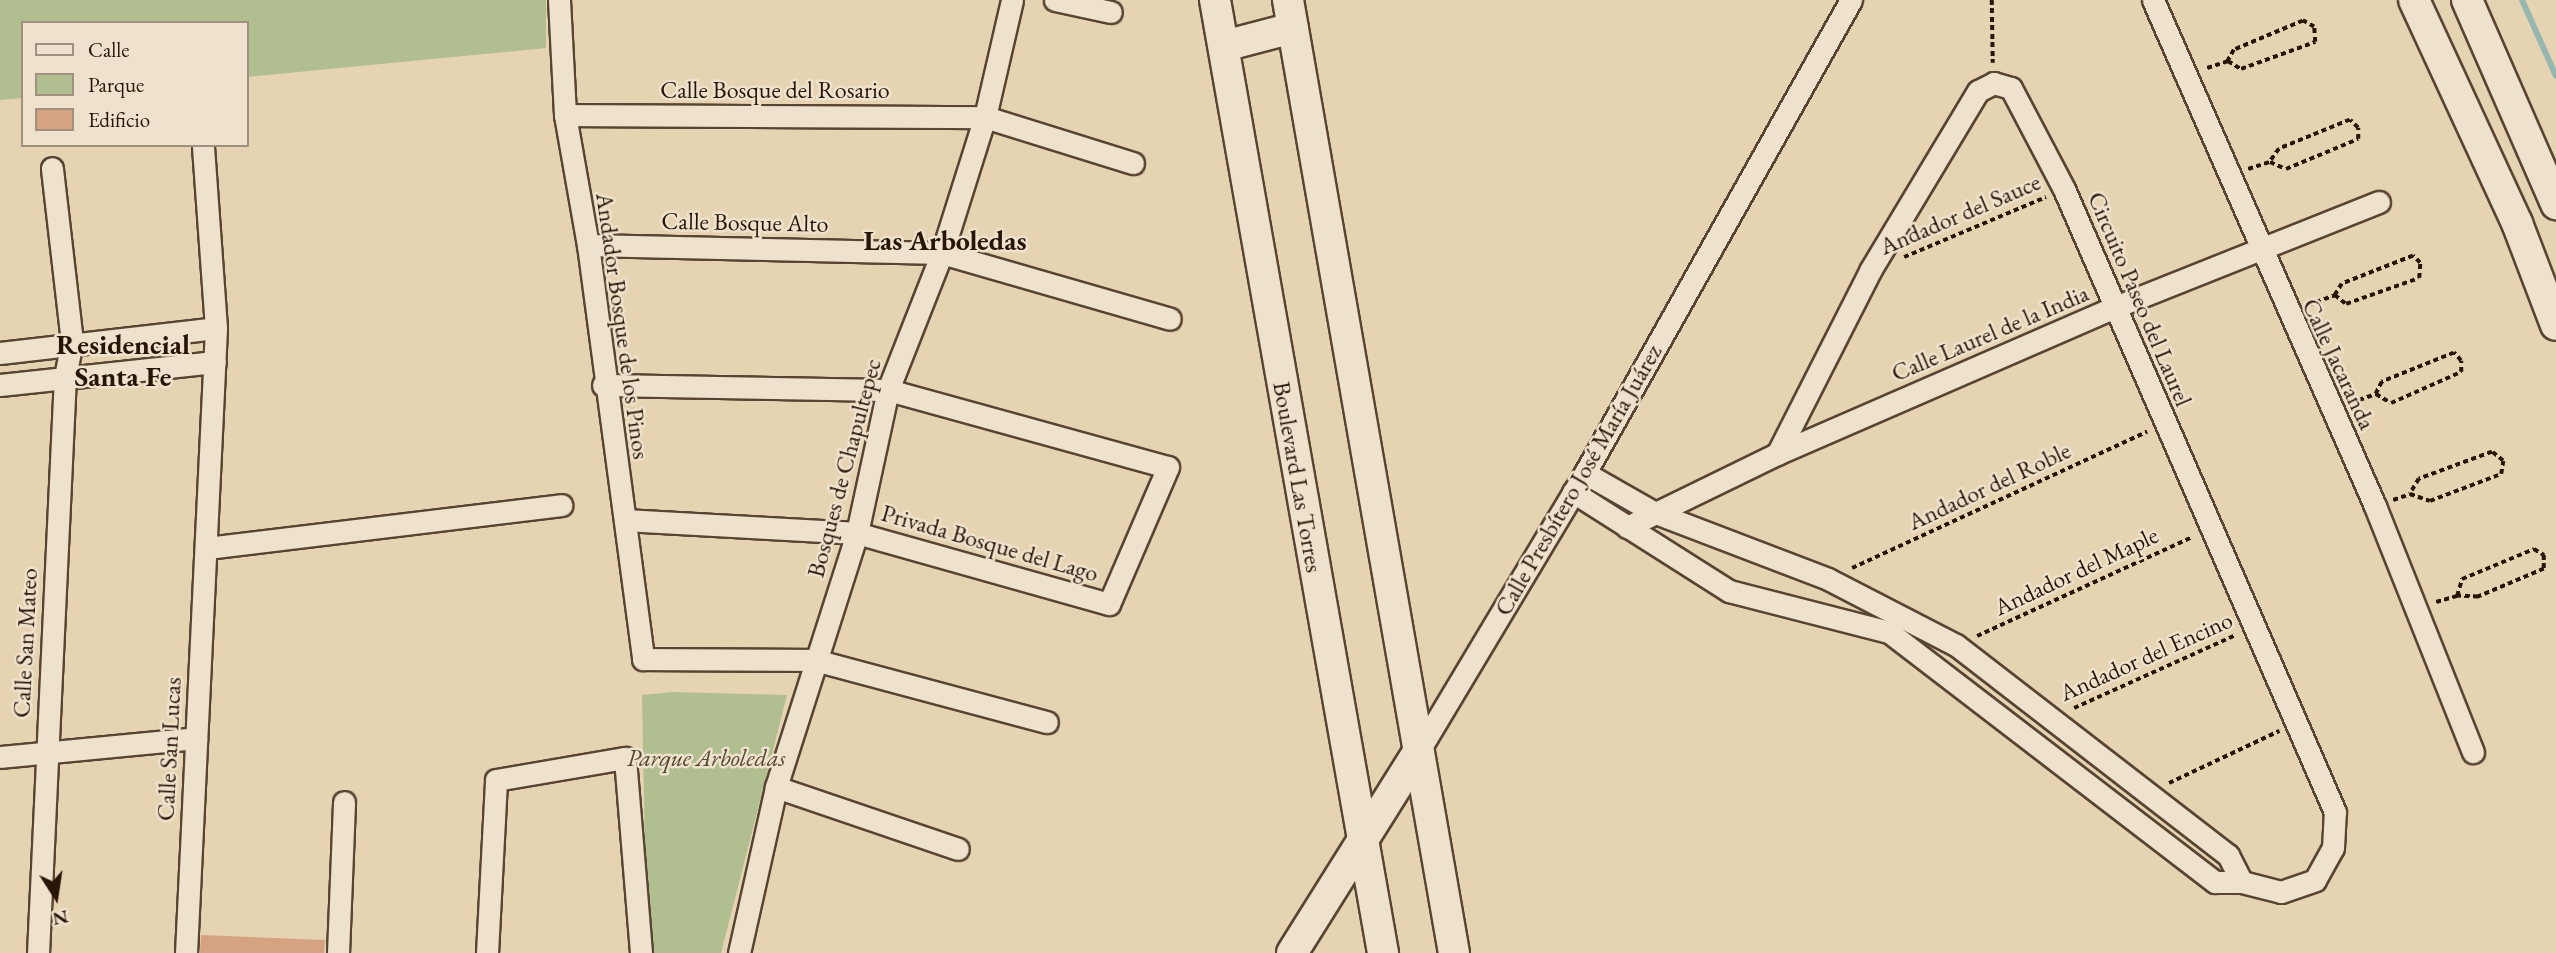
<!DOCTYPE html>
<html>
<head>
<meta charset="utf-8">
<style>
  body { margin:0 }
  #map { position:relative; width:2556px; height:953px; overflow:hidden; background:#e6d3b1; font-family:"EB Garamond",serif }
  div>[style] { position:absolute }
  .green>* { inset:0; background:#b0be90 }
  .stream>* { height:6px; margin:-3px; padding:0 3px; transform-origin:3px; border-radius:3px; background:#96b7b0 }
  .building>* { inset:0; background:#d5a381 }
  .path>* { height:3.5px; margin-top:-1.75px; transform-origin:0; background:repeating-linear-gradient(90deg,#291408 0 5px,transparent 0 8.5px) }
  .roads { filter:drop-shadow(2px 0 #584432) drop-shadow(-2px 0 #584432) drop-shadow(0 2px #584432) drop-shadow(0 -2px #584432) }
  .street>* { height:21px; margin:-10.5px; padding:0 10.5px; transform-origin:10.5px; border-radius:10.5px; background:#efe2cc }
  .secondary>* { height:30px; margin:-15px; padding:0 15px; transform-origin:15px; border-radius:15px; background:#efe2cc }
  span { translate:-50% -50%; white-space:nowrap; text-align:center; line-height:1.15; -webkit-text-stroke:5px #efe2cc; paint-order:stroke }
  .street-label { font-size:24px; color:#291408 }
  .park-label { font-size:24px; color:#524731; font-style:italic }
  .quarter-label { font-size:28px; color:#291408; font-weight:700 }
  .legend { position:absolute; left:21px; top:21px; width:228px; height:126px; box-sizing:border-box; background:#efe2cc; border:2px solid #a0907e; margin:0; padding:9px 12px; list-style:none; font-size:21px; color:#291408 }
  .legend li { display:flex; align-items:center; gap:14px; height:35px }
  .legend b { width:35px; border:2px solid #a0907e }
  .north { position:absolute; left:21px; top:862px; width:70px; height:70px; -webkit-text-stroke:5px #efe2cc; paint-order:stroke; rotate:168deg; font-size:19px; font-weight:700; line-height:28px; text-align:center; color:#291408 }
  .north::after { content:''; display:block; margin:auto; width:24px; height:32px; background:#291408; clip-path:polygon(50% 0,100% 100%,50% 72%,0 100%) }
</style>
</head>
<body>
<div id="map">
  <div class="green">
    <div style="clip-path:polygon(0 0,546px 0,546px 48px,247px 77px,247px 23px,23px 23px,23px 98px,0 100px)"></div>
    <div style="clip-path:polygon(673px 692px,787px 695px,721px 953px,647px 953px,642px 695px)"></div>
  </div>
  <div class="stream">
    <div style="left:2522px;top:0;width:83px;rotate:65.9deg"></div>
  </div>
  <div class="building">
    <div style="clip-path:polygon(201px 935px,325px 940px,324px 953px,200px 953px)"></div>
  </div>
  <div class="path">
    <div style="left:1992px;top:0;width:63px;rotate:89.1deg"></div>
    <div style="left:2207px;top:68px;width:22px;rotate:-18deg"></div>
    <div style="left:2228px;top:61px;width:15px;rotate:32deg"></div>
    <div style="left:2241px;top:69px;width:79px;rotate:-20deg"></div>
    <div style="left:2315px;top:42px;width:15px;rotate:-94deg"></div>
    <div style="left:2314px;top:27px;width:13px;rotate:-151deg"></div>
    <div style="left:2303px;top:21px;width:75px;rotate:157.2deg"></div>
    <div style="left:2234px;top:50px;width:13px;rotate:119deg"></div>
    <div style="left:2248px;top:169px;width:23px;rotate:-18deg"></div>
    <div style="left:2270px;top:162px;width:17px;rotate:24deg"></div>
    <div style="left:2286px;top:169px;width:78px;rotate:-22.6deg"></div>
    <div style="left:2358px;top:139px;width:11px;rotate:-90deg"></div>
    <div style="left:2358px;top:128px;width:11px;rotate:-135deg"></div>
    <div style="left:2350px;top:120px;width:77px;rotate:157.8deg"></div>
    <div style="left:2279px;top:149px;width:16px;rotate:125deg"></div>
    <div style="left:1904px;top:257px;width:154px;rotate:-22.9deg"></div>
    <div style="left:2308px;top:305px;width:29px;rotate:-20deg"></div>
    <div style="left:2335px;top:295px;width:14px;rotate:39deg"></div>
    <div style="left:2346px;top:304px;width:77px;rotate:-19.6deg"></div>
    <div style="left:2419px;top:278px;width:15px;rotate:-86deg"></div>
    <div style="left:2420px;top:263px;width:10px;rotate:-135deg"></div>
    <div style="left:2413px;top:256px;width:76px;rotate:158.5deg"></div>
    <div style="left:2342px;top:284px;width:13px;rotate:122deg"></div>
    <div style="left:2351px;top:403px;width:27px;rotate:-20deg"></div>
    <div style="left:2376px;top:394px;width:17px;rotate:31deg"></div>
    <div style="left:2391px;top:403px;width:77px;rotate:-23.9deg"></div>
    <div style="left:2461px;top:372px;width:11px;rotate:-90deg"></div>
    <div style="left:2461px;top:361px;width:11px;rotate:-131deg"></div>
    <div style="left:2454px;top:353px;width:78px;rotate:158.1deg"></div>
    <div style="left:2382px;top:382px;width:13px;rotate:117deg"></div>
    <div style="left:2393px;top:500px;width:18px;rotate:-19deg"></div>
    <div style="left:2410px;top:494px;width:21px;rotate:19deg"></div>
    <div style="left:2430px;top:501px;width:76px;rotate:-20.8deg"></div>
    <div style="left:2501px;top:474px;width:13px;rotate:-81deg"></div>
    <div style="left:2503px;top:461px;width:14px;rotate:-141deg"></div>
    <div style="left:2492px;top:452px;width:78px;rotate:159.7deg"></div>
    <div style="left:2419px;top:479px;width:17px;rotate:121deg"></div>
    <div style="left:1852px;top:568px;width:325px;rotate:-24.8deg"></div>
    <div style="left:2436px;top:602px;width:22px;rotate:-16deg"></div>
    <div style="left:2457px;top:596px;width:18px;rotate:-74deg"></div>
    <div style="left:2462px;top:579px;width:78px;rotate:-22.6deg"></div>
    <div style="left:2534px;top:549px;width:12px;rotate:31deg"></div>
    <div style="left:2544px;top:555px;width:14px;rotate:90deg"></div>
    <div style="left:2544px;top:569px;width:72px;rotate:157deg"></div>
    <div style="left:2478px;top:597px;width:21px;rotate:-177deg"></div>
    <div style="left:1977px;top:636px;width:237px;rotate:-24.7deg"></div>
    <div style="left:2074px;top:708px;width:178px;rotate:-24.3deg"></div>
    <div style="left:2169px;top:783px;width:122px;rotate:-25.3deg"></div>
  </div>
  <div class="roads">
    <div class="street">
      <div style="left:559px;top:0;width:115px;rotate:87deg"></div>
      <div style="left:565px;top:115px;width:132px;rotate:80deg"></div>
      <div style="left:588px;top:245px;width:418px;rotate:82.4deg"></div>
      <div style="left:643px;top:659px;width:172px;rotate:0.3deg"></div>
      <div style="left:815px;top:660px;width:240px;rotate:15deg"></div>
      <div style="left:1055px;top:0;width:57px;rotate:12.1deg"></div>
      <div style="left:2153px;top:0;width:553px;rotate:66.31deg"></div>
      <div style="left:2375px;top:506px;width:265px;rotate:68.3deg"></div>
      <div style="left:565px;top:115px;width:420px;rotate:0.3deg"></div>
      <div style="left:985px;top:117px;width:155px;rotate:17.3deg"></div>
      <div style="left:588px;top:245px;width:354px;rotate:1.3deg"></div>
      <div style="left:942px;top:253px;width:237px;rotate:16.1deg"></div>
      <div style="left:0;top:353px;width:217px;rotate:-6.6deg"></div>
      <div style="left:0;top:385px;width:216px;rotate:-6.1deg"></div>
      <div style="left:603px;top:385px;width:285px;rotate:1deg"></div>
      <div style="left:888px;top:390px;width:290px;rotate:15.4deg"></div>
      <div style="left:1168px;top:467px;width:149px;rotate:113.3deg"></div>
      <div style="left:1109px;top:604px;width:262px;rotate:-164.3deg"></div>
      <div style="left:857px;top:533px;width:232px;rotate:-176.8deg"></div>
      <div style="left:1585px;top:473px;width:78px;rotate:29.8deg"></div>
      <div style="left:1653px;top:512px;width:187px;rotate:20.9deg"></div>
      <div style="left:1828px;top:579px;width:144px;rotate:27.3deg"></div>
      <div style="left:1956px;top:645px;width:344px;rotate:37.7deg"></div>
      <div style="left:2228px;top:855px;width:30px;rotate:63deg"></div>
      <div style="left:1573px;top:492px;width:185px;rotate:32.4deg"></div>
      <div style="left:1729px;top:591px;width:165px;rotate:14.4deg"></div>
      <div style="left:1889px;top:632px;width:411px;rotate:37.5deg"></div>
      <div style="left:2215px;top:882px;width:27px"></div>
      <div style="left:2242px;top:882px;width:40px;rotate:14.4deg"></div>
      <div style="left:2281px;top:892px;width:36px;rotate:-19deg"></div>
      <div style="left:2315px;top:880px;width:37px;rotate:-61deg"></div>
      <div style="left:2333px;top:848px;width:36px;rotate:-87deg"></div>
      <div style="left:2335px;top:812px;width:679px;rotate:-113.51deg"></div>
      <div style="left:2064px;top:189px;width:114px;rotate:-117.7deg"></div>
      <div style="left:2011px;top:88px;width:18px;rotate:-164deg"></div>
      <div style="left:1994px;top:83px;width:18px;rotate:153deg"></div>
      <div style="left:1978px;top:91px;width:210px;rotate:121deg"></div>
      <div style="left:1870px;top:271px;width:205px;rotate:116.9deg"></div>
      <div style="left:1627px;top:527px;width:167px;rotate:-26deg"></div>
      <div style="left:1777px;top:454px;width:369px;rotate:-23.5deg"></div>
      <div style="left:2115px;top:307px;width:284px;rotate:-21.7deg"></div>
      <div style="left:207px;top:548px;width:357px;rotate:-6.9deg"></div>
      <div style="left:1418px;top:752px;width:325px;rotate:-59.1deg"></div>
      <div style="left:1585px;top:473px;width:543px;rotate:-60.65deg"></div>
      <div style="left:0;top:757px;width:197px;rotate:-5.5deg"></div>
      <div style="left:776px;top:787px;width:192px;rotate:18.8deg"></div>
      <div style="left:38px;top:953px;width:577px;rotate:-87.32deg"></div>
      <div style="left:65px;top:377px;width:36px;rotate:-79deg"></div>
      <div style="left:72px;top:342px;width:175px;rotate:-96.6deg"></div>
      <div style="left:186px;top:953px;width:626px;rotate:-87.25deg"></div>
      <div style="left:216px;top:328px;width:183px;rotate:-94.1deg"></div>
      <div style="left:338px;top:953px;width:151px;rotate:-87.7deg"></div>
      <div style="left:487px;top:953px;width:173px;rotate:-87deg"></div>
      <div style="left:496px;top:780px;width:131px;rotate:-9.7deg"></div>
      <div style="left:625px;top:758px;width:196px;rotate:85.3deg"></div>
      <div style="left:739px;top:953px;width:170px;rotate:-77.4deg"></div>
      <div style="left:776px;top:787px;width:267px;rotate:-72.3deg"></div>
      <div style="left:857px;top:533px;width:146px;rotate:-77.8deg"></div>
      <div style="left:888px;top:390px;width:147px;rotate:-68.5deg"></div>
      <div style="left:942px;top:253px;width:143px;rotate:-72.5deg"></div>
      <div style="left:985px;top:117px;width:120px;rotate:-77deg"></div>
    </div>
    <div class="secondary">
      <div style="left:1215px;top:0;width:968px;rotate:80deg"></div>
      <div style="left:1288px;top:0;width:967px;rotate:80.12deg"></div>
      <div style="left:2414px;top:0;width:246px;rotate:65.2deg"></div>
      <div style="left:2517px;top:223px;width:109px;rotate:69.1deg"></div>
      <div style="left:2467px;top:0;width:223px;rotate:66.4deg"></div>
      <div style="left:1224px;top:46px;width:71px;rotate:-14.6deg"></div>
      <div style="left:1292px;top:953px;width:237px;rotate:-57.9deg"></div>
    </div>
  </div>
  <div class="street-label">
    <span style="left:775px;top:90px">Calle Bosque del Rosario</span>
    <span style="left:1960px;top:214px;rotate:-23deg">Andador del Sauce</span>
    <span style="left:745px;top:222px;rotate:1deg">Calle Bosque Alto</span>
    <span style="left:2140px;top:299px;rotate:67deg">Circuito Paseo del Laurel</span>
    <span style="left:623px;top:326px;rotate:82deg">Andador Bosque de los Pinos</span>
    <span style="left:1990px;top:333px;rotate:-23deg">Calle Laurel de la India</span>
    <span style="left:2339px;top:364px;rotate:65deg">Calle Jacaranda</span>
    <span style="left:844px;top:468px;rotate:-75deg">Bosques de Chapultepec</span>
    <span style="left:1298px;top:477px;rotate:80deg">Boulevard Las Torres</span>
    <span style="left:1578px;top:480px;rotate:-60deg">Calle Presbítero José María Juárez</span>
    <span style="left:1989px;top:486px;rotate:-25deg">Andador del Roble</span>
    <span style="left:990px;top:543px;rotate:16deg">Privada Bosque del Lago</span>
    <span style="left:2076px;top:571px;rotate:-25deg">Andador del Maple</span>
    <span style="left:25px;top:643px;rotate:-87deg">Calle San Mateo</span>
    <span style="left:2146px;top:656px;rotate:-24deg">Andador del Encino</span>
    <span style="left:169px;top:749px;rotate:-87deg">Calle San Lucas</span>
  </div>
  <div class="park-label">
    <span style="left:706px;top:758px">Parque Arboledas</span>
  </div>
  <div class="quarter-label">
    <span style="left:945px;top:240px">Las Arboledas</span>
    <span style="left:123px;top:360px">Residencial<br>Santa Fe</span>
  </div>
  <ul class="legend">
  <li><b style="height:9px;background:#efe2cc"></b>Calle</li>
  <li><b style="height:19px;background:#b0be90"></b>Parque</li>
  <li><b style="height:19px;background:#d5a381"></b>Edificio</li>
  </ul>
  <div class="north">N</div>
</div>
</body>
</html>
